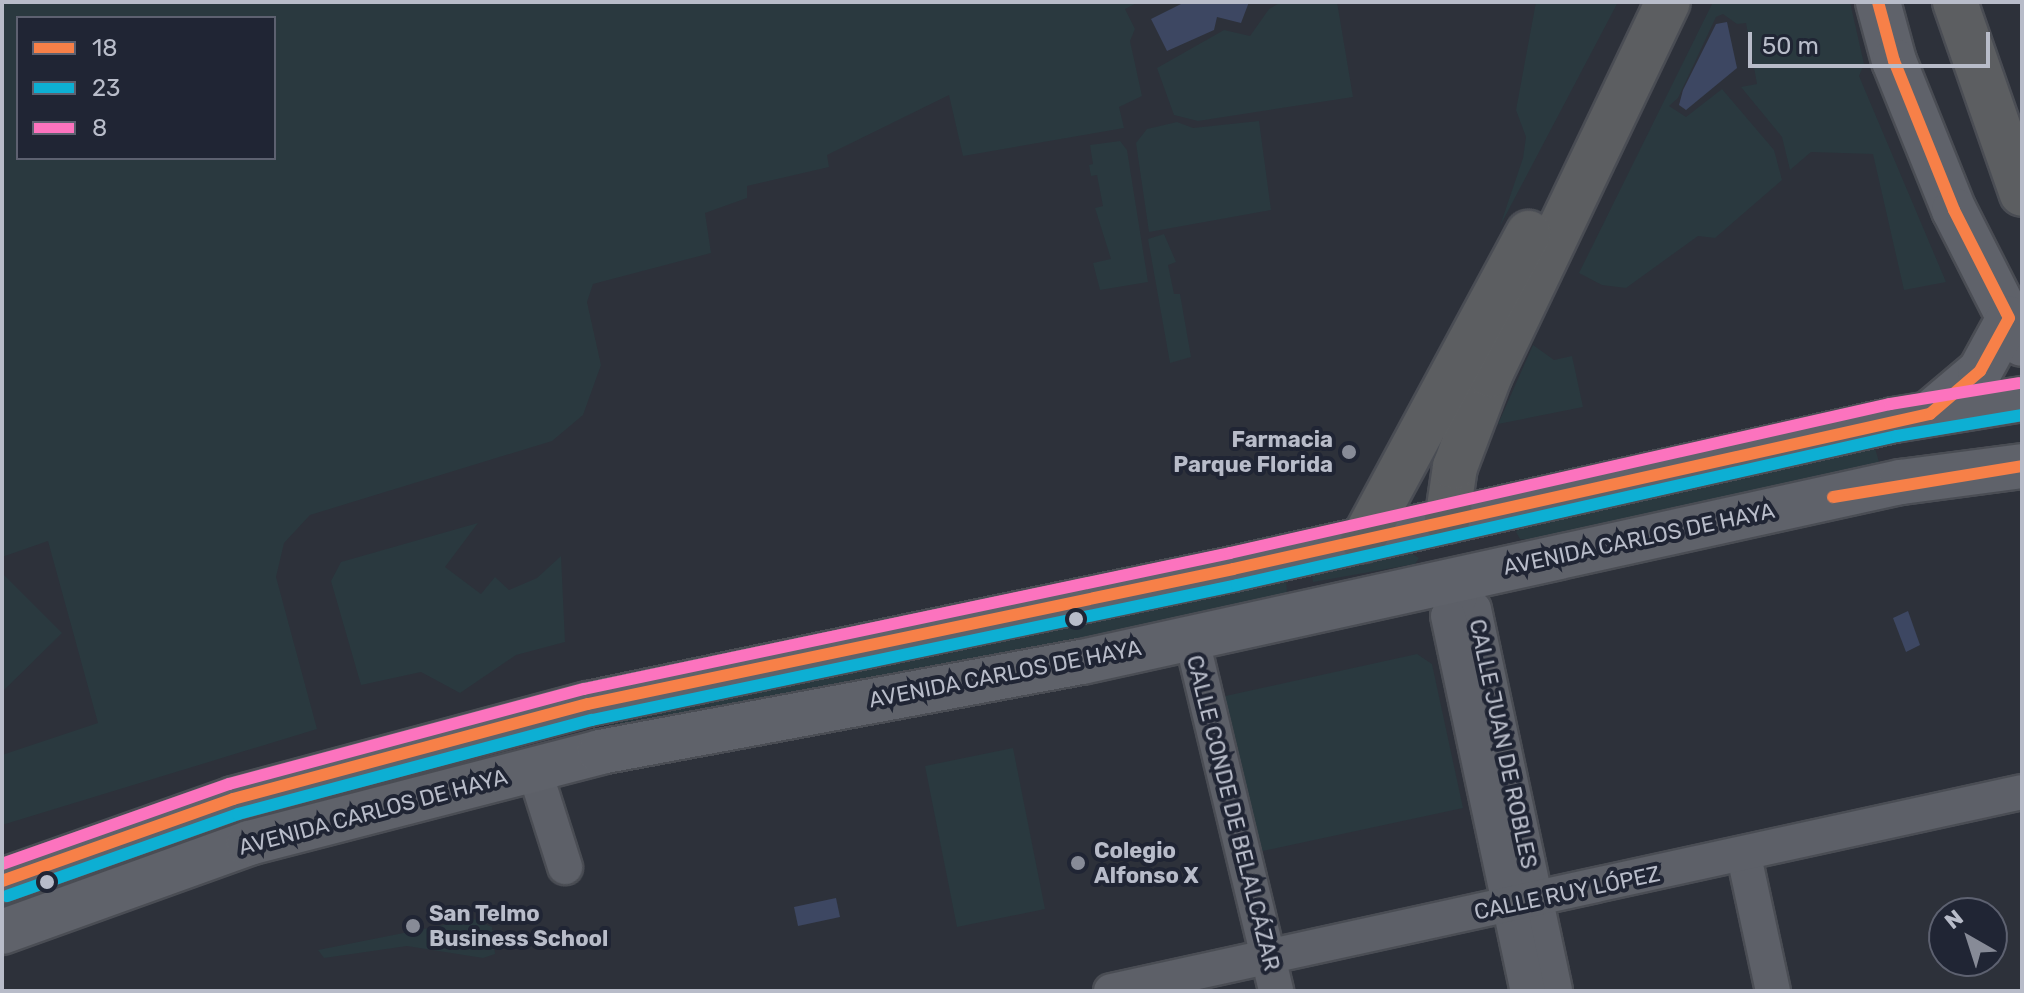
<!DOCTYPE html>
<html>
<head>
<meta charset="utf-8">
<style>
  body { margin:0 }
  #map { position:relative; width:2024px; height:993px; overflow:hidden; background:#2d313a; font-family:Rubik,sans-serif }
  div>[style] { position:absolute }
  .green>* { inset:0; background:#2a393f }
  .water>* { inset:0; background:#3d4762 }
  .roads { filter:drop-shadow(2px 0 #4a4d54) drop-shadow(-2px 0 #4a4d54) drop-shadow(0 2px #4a4d54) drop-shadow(0 -2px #4a4d54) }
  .minor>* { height:34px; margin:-17px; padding:0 17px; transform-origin:17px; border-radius:17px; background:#5d6068 }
  .major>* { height:44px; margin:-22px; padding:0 22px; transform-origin:22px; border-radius:22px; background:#5f626a }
  .highway>* { height:44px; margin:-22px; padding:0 22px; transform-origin:22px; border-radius:22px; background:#5c5e61 }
  .bus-1>* { height:12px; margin:-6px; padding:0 6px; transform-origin:6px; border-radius:6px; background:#f78048 }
  .bus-2>* { height:12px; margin:-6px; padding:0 6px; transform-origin:6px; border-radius:6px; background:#0dafd3 }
  .bus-3>* { height:12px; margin:-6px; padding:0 6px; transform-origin:6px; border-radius:6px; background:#fc73be }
  .dots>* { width:22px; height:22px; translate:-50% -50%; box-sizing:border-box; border:4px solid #202534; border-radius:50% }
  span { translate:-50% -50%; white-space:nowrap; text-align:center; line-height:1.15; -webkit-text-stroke:8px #202534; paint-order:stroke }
  .poi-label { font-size:22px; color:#b8bcc9; font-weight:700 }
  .right { translate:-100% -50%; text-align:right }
  .left { translate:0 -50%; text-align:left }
  .street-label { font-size:22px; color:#b8bcc9 }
  .frame { position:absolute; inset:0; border:4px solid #b8bcc9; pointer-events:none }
  .legend { position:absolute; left:16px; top:16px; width:260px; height:144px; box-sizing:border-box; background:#202534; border:2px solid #5d6170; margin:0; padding:10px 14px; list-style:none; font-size:24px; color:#b8bcc9 }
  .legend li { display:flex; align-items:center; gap:16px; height:40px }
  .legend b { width:40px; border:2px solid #5d6170 }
  .north { position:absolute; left:1928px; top:897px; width:80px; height:80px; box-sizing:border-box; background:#202534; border:2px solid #5d6170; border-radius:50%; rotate:321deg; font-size:22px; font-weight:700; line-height:32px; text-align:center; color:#b8bcc9 }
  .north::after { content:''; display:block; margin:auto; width:28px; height:36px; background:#878b97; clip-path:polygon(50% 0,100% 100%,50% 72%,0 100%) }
  .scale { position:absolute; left:1748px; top:32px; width:242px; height:36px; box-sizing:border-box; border:4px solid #b8bcc9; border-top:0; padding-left:10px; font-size:24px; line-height:28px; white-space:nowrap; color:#b8bcc9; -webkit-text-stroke:6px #202534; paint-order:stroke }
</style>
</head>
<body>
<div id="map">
  <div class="green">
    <div style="clip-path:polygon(evenodd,2px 2px,1139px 2px,1125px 9px,1135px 29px,1130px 41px,1142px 96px,1119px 107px,1124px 128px,963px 156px,949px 95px,827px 155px,829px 167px,747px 186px,747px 198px,705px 213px,711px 253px,593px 284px,587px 302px,601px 365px,583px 415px,552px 441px,310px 515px,284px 543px,276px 577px,317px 729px,2px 825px,2px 755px,98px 723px,48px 541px,2px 557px,2px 2px,18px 18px,274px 18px,274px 158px,18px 158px,18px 18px)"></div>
    <div style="clip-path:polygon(1281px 2px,1337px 2px,1353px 97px,1198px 121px,1174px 115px,1157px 68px,1224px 30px,1250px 36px,1269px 9px)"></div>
    <div style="clip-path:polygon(1536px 2px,1618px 2px,1500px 226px,1523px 158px,1526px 137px,1516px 110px)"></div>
    <div style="clip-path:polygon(1713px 2px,1850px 2px,1864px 64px,1859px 76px,1946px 282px,1904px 290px,1873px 154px,1811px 152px,1790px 170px,1782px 137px,1741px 87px,1757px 84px,1746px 23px,1737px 24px,1723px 14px,1716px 17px,1678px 98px,1669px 106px,1686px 117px,1722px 89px,1774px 150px,1782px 180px,1715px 238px,1698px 236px,1626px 288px,1602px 285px,1579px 273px)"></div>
    <div style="clip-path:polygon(1259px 121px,1271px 210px,1149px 232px,1136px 143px,1147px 129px,1177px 122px,1193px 128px)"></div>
    <div style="clip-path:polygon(1120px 141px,1127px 150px,1148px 282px,1100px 290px,1093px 263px,1111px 259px,1095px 208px,1103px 206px,1097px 175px,1091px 176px,1089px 165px,1093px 164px,1090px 145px)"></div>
    <div style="clip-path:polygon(1164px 234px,1176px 262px,1168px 265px,1174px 294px,1180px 294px,1191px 357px,1170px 363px,1148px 239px)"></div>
    <div style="clip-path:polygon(1533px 345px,1554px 360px,1572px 356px,1583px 407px,1498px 424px)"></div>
    <div style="clip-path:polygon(1875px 448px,1879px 462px,1530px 540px,1520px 539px,1516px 532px,1521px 525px)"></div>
    <div style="clip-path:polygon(478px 523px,445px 567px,481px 594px,495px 577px,509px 590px,537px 578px,561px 556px,565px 642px,516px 655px,460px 693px,421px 672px,361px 685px,331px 581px,341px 562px)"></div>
    <div style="clip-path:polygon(1406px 550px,1419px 558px,1415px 564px,1313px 582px,1312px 575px,1320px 570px)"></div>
    <div style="clip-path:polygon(2px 573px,62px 633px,2px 692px)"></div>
    <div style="clip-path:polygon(1286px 579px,1287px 593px,969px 665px,609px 734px,607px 717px,950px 653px)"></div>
    <div style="clip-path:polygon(1417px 654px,1432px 664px,1463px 808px,1258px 852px,1221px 697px)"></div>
    <div style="clip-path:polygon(1013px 748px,1045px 909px,957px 927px,925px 766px)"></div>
    <div style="clip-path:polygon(429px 764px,460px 769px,268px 821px,2px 907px,2px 890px)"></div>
    <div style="clip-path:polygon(474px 919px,492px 927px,495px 954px,483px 958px,407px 946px,324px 958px,318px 950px)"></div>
  </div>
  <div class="water">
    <div style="clip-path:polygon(1185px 2px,1249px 2px,1241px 23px,1217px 17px,1214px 30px,1167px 51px,1151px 19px)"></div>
    <div style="clip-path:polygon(1727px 22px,1737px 68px,1686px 110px,1679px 105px,1683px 90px,1716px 24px)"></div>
    <div style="clip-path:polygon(1908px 611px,1920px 645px,1906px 652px,1893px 618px)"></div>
    <div style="clip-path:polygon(836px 898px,840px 917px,798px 926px,794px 907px)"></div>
  </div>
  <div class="roads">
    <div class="minor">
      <div style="left:1457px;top:578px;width:19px;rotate:81deg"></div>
      <div style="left:1460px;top:597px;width:18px;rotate:41deg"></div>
      <div style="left:1474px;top:609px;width:390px;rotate:78deg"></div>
      <div style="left:1460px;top:597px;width:22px;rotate:122deg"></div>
      <div style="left:1448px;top:616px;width:383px;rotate:78deg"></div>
      <div style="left:1191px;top:636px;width:365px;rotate:76.5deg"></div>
      <div style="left:534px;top:769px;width:103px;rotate:72.4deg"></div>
      <div style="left:1744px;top:856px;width:138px;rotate:77.9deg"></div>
      <div style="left:1111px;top:991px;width:932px;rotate:-12.32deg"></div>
    </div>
    <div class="major">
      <div style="left:1878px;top:2px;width:61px;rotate:74.8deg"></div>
      <div style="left:1894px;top:61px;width:161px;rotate:68.1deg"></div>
      <div style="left:1954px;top:210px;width:150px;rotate:63.1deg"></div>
      <div style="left:1930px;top:413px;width:65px;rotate:-40deg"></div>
      <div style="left:1980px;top:371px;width:60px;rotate:-61.3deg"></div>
      <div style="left:2px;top:881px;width:245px;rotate:-19.5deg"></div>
      <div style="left:233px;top:799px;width:367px;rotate:-15deg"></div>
      <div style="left:588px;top:704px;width:659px;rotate:-11.82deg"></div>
      <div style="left:1233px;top:569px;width:678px;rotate:-12.7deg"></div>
      <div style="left:1894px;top:420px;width:130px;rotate:-9.3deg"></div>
      <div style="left:2px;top:932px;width:263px;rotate:-19.8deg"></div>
      <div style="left:249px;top:843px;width:363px;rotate:-14.5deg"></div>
      <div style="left:600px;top:752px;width:490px;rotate:-10.6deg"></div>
      <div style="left:1082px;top:662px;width:839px;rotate:-12.4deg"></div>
      <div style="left:1901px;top:482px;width:122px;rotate:-7.5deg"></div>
    </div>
    <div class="highway">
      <div style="left:1955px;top:2px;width:203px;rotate:70.8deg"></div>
      <div style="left:1447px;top:521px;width:55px;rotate:-81.6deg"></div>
      <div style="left:1455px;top:467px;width:98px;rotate:-69.2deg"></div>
      <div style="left:1490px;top:375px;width:413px;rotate:-64.5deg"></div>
      <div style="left:1363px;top:540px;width:349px;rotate:-61.7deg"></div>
    </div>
  </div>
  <div class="bus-1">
    <div style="left:1833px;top:497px;width:192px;rotate:-9.3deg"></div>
    <div style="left:2px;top:881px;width:245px;rotate:-19.5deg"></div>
    <div style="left:233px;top:799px;width:367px;rotate:-15deg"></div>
    <div style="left:588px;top:704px;width:659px;rotate:-11.82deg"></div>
    <div style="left:1233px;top:569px;width:714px;rotate:-12.54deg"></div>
    <div style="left:1930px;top:414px;width:66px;rotate:-40.7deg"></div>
    <div style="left:1980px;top:371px;width:60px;rotate:-61.3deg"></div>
    <div style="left:2009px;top:318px;width:121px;rotate:-117deg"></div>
    <div style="left:1954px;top:210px;width:161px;rotate:-111.9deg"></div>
    <div style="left:1894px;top:61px;width:61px;rotate:-105.2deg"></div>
  </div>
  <div class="bus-2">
    <div style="left:7px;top:896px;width:245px;rotate:-19.5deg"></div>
    <div style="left:238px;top:814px;width:366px;rotate:-14.9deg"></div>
    <div style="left:592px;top:720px;width:659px;rotate:-11.82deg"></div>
    <div style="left:1237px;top:585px;width:677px;rotate:-12.72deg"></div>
    <div style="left:1897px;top:436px;width:127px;rotate:-9.5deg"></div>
  </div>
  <div class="bus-3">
    <div style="left:2px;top:864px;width:241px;rotate:-19.4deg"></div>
    <div style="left:229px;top:784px;width:367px;rotate:-15deg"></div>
    <div style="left:584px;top:689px;width:660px;rotate:-11.89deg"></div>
    <div style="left:1230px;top:553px;width:677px;rotate:-12.72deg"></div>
    <div style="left:1890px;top:404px;width:131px;rotate:-9.2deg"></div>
  </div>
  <div class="dots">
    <div style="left:1349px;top:452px;background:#878b97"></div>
    <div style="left:1076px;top:619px;background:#b8bcc9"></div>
    <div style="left:1078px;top:863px;background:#878b97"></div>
    <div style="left:47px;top:882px;background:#b8bcc9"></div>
    <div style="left:413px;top:926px;background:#878b97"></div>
  </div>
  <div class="poi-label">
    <span class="right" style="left:1333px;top:452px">Farmacia<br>Parque Florida</span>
    <span class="left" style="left:1094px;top:863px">Colegio<br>Alfonso X</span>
    <span class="left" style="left:429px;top:926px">San Telmo<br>Business School</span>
  </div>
  <div class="street-label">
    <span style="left:1639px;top:539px;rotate:-12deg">AVENIDA CARLOS DE HAYA</span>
    <span style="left:1005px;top:674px;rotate:-11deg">AVENIDA CARLOS DE HAYA</span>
    <span style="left:1503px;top:744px;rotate:78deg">CALLE JUAN DE ROBLES</span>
    <span style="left:373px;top:812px;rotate:-15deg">AVENIDA CARLOS DE HAYA</span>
    <span style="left:1233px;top:813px;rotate:76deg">CALLE CONDE DE BELALCÁZAR</span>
    <span style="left:1567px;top:893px;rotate:-12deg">CALLE RUY LÓPEZ</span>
  </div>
  <div class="frame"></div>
  <ul class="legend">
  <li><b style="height:10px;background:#f78048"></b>18</li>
  <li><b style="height:10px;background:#0dafd3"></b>23</li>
  <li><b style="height:10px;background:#fc73be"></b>8</li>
  </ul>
  <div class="north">N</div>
  <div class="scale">50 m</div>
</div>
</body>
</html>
